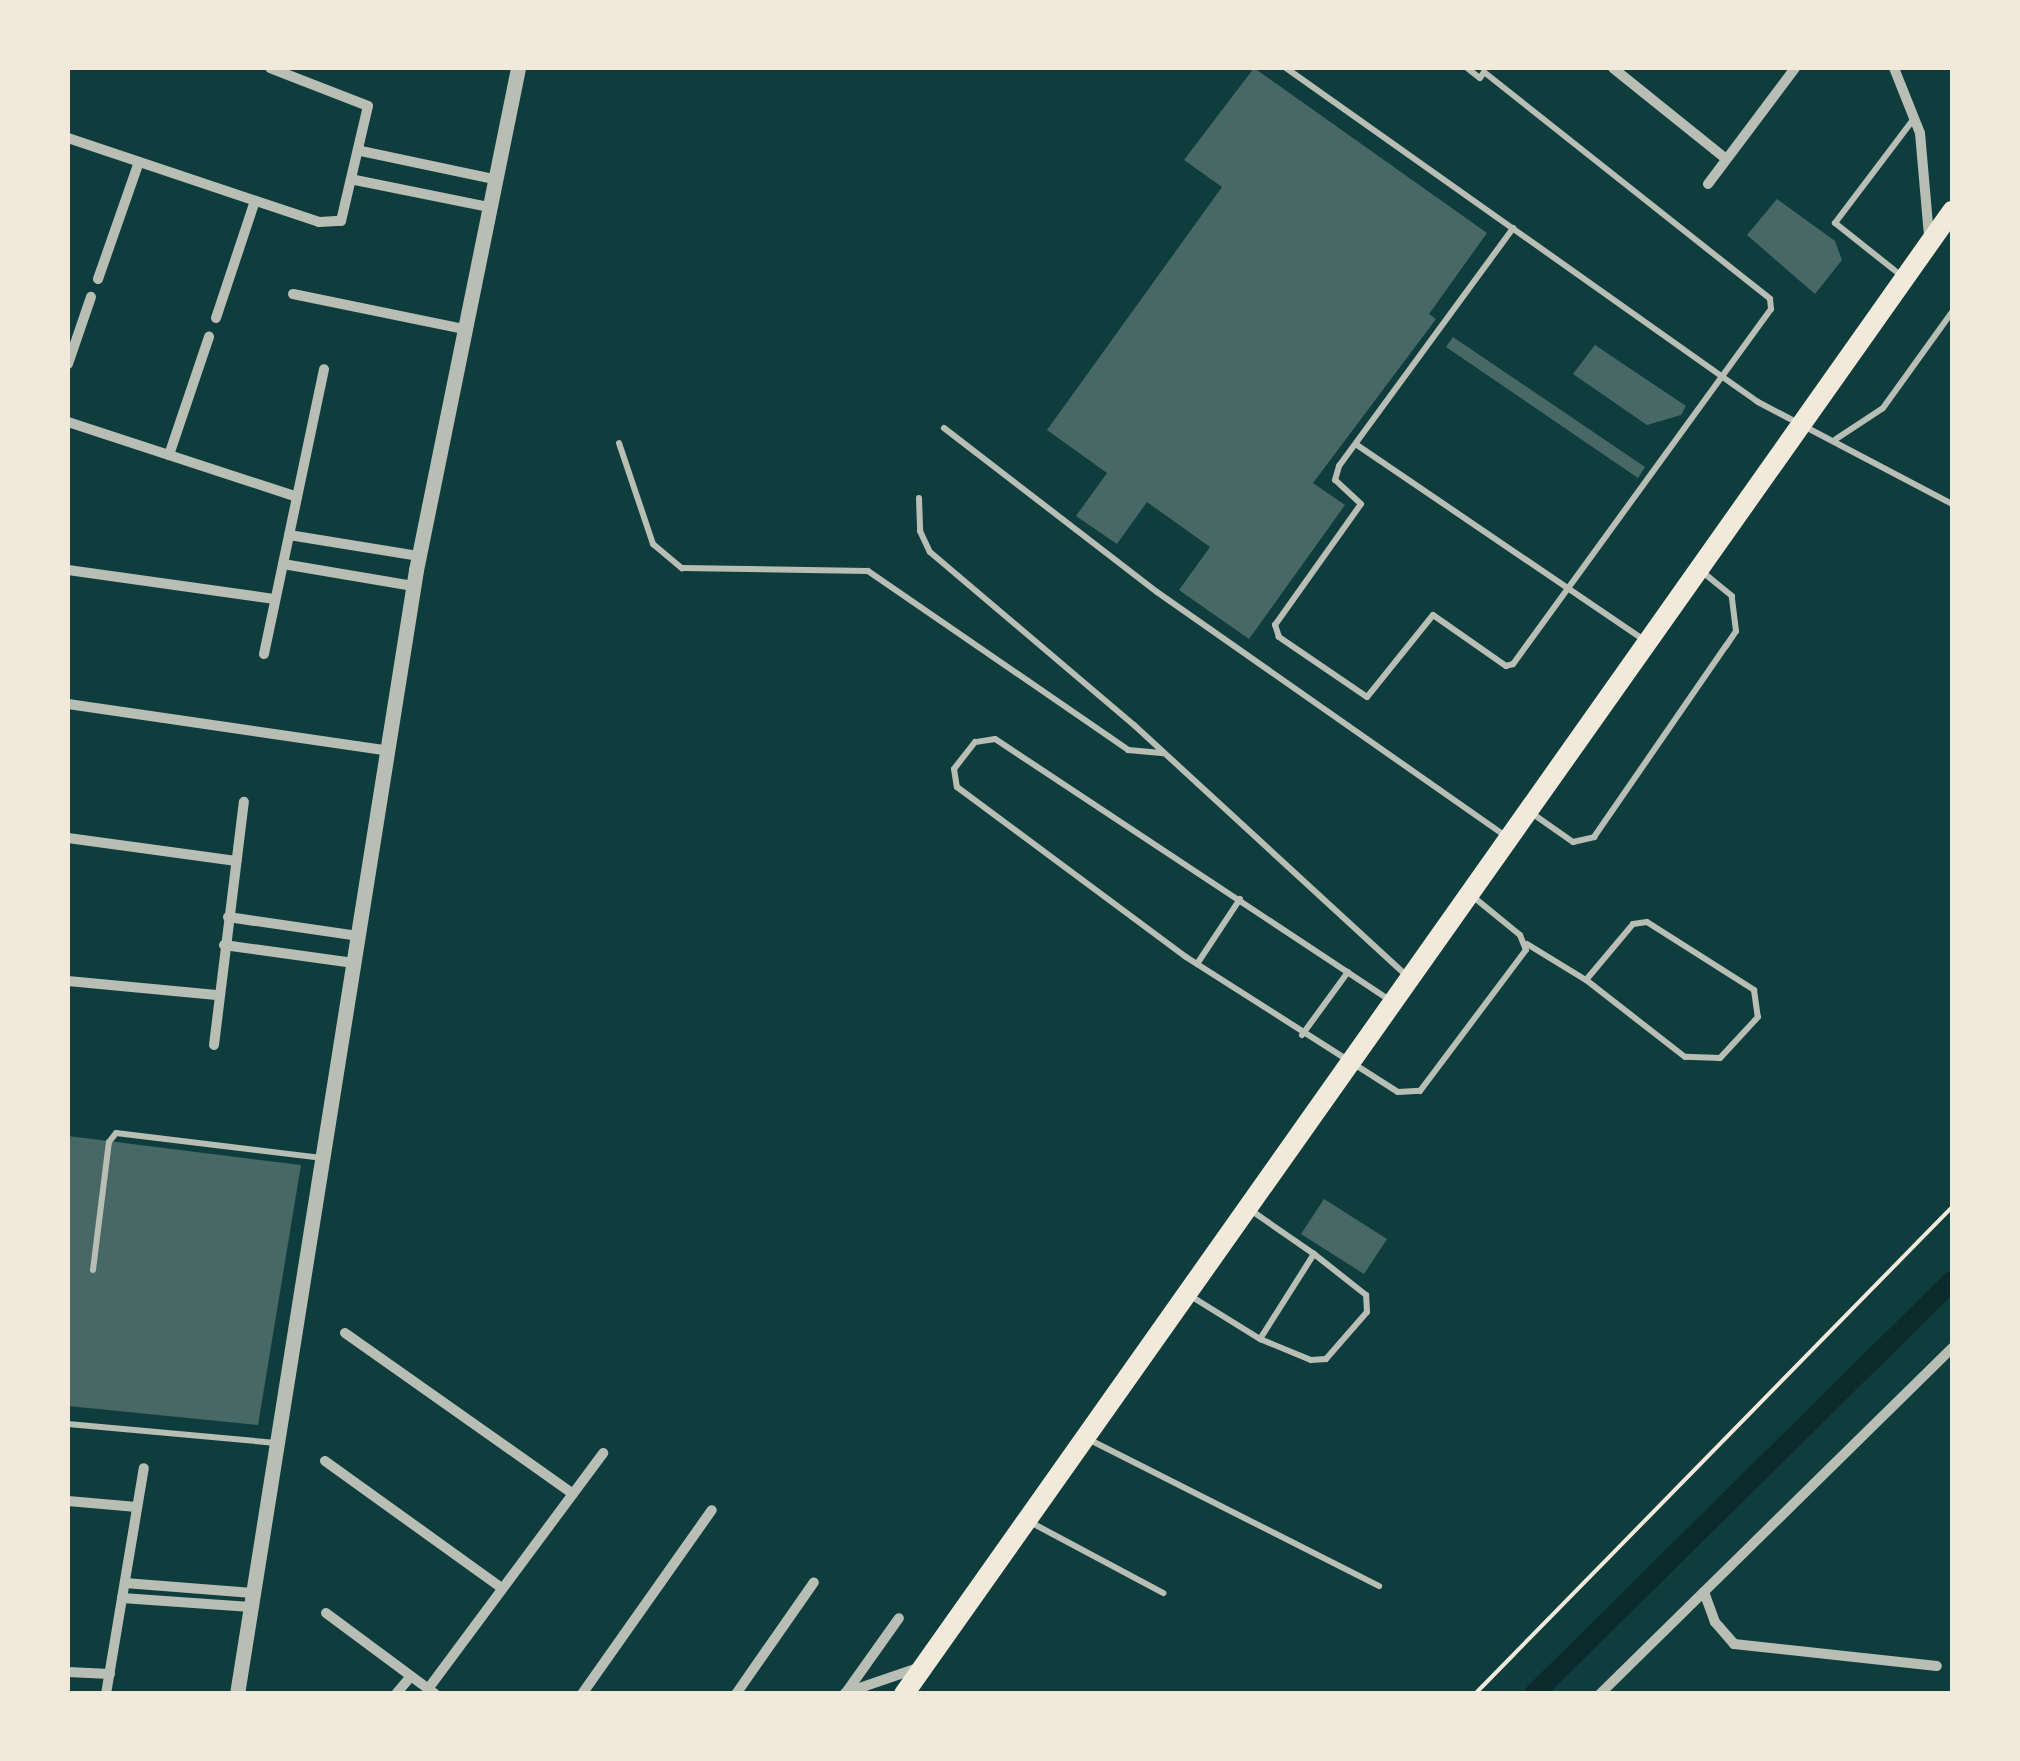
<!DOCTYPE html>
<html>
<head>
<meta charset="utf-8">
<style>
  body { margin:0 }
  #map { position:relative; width:2020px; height:1761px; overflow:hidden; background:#0f3d3e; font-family:"Varela Round",sans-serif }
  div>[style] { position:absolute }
  .canal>* { height:20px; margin:-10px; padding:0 10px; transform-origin:10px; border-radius:10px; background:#0a2a2b }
  .building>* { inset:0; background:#486865 }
  .path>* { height:4px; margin:-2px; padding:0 2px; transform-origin:2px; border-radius:2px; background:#f1e9da }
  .service>* { height:6px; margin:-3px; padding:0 3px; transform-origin:3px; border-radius:3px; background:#b8beb3 }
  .minor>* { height:10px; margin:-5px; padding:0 5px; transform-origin:5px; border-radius:5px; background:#b8beb3 }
  .tertiary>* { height:15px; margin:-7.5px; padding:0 7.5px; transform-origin:7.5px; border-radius:7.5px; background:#b8beb3 }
  .primary>* { height:20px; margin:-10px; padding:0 10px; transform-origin:10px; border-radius:10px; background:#f1e9da }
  span { translate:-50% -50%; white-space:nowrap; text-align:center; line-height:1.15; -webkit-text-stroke:9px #f1e9da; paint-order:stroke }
  .frame { position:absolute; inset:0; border:70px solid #f1e9da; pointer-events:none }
</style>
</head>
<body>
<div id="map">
  <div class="canal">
    <div style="left:1534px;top:1694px;width:588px;rotate:-44.66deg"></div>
  </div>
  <div class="building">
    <div style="clip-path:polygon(1254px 68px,1487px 233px,1429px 314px,1436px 319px,1313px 483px,1345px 505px,1249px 639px,1179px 590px,1210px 547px,1147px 502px,1117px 544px,1076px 516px,1107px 473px,1047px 430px,1222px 187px,1184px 160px)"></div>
    <div style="clip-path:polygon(1777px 199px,1835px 241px,1842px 260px,1815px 294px,1747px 235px)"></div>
    <div style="clip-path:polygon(1453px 337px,1645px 467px,1638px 478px,1446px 347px)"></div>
    <div style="clip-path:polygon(1595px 345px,1686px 406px,1681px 415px,1647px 425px,1573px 374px)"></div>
    <div style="clip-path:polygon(68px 1136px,301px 1165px,258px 1425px,68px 1406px)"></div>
    <div style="clip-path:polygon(1324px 1199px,1387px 1239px,1364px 1274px,1301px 1234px)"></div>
  </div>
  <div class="path">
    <div style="left:1475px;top:1694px;width:682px;rotate:-45.59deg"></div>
  </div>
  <div class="service">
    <div style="left:1286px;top:68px;width:578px;rotate:35.28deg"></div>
    <div style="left:1758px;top:402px;width:219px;rotate:27.7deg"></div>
    <div style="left:1467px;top:68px;width:16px;rotate:38deg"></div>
    <div style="left:1480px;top:78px;width:7px;rotate:-56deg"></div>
    <div style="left:1484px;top:72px;width:365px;rotate:38.4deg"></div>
    <div style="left:1770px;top:299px;width:10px;rotate:84deg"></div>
    <div style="left:1771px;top:309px;width:439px;rotate:126deg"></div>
    <div style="left:1513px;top:664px;width:7px;rotate:164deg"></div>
    <div style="left:1506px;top:666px;width:89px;rotate:-145.1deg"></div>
    <div style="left:1433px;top:615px;width:105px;rotate:128.8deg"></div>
    <div style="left:1367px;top:697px;width:107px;rotate:-145.7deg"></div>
    <div style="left:1279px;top:637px;width:13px;rotate:-108deg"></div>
    <div style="left:1275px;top:625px;width:148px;rotate:-54.6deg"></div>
    <div style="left:1361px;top:504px;width:35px;rotate:-137deg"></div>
    <div style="left:1335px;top:480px;width:15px;rotate:-74deg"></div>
    <div style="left:1339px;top:466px;width:295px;rotate:-53.8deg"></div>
    <div style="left:1903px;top:277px;width:87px;rotate:-141.5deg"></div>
    <div style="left:1835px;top:223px;width:129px;rotate:-52.9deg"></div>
    <div style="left:944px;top:428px;width:269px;rotate:37.6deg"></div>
    <div style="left:1157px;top:592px;width:427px;rotate:35deg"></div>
    <div style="left:1836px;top:439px;width:56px;rotate:-33.4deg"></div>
    <div style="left:1883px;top:408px;width:118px;rotate:-54.3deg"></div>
    <div style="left:619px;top:443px;width:107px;rotate:71.4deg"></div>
    <div style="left:653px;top:544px;width:38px;rotate:40deg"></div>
    <div style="left:682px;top:568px;width:186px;rotate:0.9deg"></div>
    <div style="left:868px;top:571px;width:316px;rotate:34.5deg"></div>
    <div style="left:1128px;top:750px;width:36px;rotate:5deg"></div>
    <div style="left:1357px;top:445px;width:348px;rotate:34.2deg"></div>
    <div style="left:919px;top:498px;width:33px;rotate:88deg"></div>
    <div style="left:920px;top:531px;width:23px;rotate:65deg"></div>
    <div style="left:930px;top:552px;width:267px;rotate:40.3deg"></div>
    <div style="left:1134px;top:725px;width:369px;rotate:42.6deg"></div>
    <div style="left:1533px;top:814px;width:49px;rotate:35deg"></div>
    <div style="left:1573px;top:842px;width:22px;rotate:-13deg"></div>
    <div style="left:1594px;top:837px;width:232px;rotate:-55.4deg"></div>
    <div style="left:1726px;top:646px;width:18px;rotate:-56deg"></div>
    <div style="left:1736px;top:631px;width:35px;rotate:-97deg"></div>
    <div style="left:1732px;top:596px;width:41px;rotate:-140.9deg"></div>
    <div style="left:1647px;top:922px;width:127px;rotate:32.4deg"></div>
    <div style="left:1754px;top:990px;width:27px;rotate:82deg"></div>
    <div style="left:1758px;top:1017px;width:56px;rotate:132.8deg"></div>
    <div style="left:1720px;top:1058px;width:35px;rotate:-178deg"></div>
    <div style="left:1685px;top:1057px;width:125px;rotate:-142.1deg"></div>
    <div style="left:1586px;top:980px;width:73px;rotate:-50deg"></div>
    <div style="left:1633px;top:924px;width:14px;rotate:-8deg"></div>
    <div style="left:1527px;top:944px;width:69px;rotate:31.4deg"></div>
    <div style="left:1197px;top:964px;width:78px;rotate:-56.5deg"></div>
    <div style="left:1391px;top:1001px;width:475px;rotate:-146.5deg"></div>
    <div style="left:995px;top:739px;width:20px;rotate:171deg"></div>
    <div style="left:975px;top:742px;width:34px;rotate:128deg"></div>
    <div style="left:954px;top:769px;width:18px;rotate:81deg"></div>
    <div style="left:957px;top:787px;width:285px;rotate:36.6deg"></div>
    <div style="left:1186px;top:957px;width:251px;rotate:32.5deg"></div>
    <div style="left:1398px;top:1092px;width:22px;rotate:-3deg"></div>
    <div style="left:1420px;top:1091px;width:176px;rotate:-53.1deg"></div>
    <div style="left:1526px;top:950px;width:16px;rotate:-112deg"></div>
    <div style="left:1520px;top:935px;width:63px;rotate:-140.8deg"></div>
    <div style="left:1302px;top:1035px;width:78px;rotate:-53.9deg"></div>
    <div style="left:93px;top:1270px;width:129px;rotate:-82.9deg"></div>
    <div style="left:109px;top:1142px;width:11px;rotate:-52deg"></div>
    <div style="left:116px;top:1133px;width:209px;rotate:6.9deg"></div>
    <div style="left:1189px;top:1295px;width:84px;rotate:31.8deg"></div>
    <div style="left:1260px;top:1339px;width:101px;rotate:-57.6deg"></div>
    <div style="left:1314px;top:1254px;width:75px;rotate:-145.3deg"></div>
    <div style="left:1260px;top:1339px;width:55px;rotate:22.4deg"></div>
    <div style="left:1311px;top:1360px;width:15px;rotate:-4deg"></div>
    <div style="left:1326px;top:1359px;width:62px;rotate:-48.9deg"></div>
    <div style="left:1367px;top:1312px;width:17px;rotate:-93deg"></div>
    <div style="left:1366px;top:1295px;width:66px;rotate:-141.7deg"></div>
    <div style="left:68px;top:1424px;width:209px;rotate:5.2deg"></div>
    <div style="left:1090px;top:1440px;width:324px;rotate:26.8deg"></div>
    <div style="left:1032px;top:1523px;width:149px;rotate:28.1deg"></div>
  </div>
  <div class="minor">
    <div style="left:1613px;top:68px;width:145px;rotate:38.8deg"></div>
    <div style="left:1894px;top:68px;width:70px;rotate:68.2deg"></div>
    <div style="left:1920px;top:133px;width:102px;rotate:85deg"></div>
    <div style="left:68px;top:138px;width:265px;rotate:18.5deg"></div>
    <div style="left:319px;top:222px;width:22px;rotate:-3deg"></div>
    <div style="left:341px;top:221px;width:118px;rotate:-76.8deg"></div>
    <div style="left:368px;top:106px;width:105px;rotate:-158.8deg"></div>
    <div style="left:361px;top:151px;width:136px;rotate:11.9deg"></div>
    <div style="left:355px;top:180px;width:137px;rotate:11.4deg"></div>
    <div style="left:1708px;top:184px;width:145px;rotate:-53.1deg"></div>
    <div style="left:98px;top:279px;width:124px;rotate:-70.7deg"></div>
    <div style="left:293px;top:294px;width:175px;rotate:11.6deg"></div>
    <div style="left:216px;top:318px;width:123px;rotate:-71.6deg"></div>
    <div style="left:68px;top:364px;width:71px;rotate:-71.1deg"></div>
    <div style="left:68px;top:422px;width:241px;rotate:18.1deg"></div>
    <div style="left:169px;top:455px;width:125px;rotate:-71.3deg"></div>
    <div style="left:289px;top:535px;width:132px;rotate:9.2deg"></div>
    <div style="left:283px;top:564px;width:132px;rotate:9.6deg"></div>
    <div style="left:68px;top:570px;width:209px;rotate:8deg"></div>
    <div style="left:264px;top:654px;width:291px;rotate:-78.1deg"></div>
    <div style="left:68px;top:704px;width:324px;rotate:8.3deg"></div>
    <div style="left:68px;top:838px;width:170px;rotate:7.8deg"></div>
    <div style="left:228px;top:917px;width:131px;rotate:8.3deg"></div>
    <div style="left:224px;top:945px;width:131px;rotate:7.9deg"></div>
    <div style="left:68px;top:981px;width:149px;rotate:5.4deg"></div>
    <div style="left:214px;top:1045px;width:245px;rotate:-83deg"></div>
    <div style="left:345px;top:1333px;width:279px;rotate:35.2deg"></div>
    <div style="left:325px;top:1461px;width:218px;rotate:35.7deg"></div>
    <div style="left:68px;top:1501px;width:69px;rotate:5deg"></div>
    <div style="left:125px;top:1583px;width:128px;rotate:4.5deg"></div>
    <div style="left:1704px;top:1592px;width:32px;rotate:70deg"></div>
    <div style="left:1715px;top:1622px;width:29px;rotate:49deg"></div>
    <div style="left:1734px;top:1644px;width:204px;rotate:6.2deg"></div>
    <div style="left:122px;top:1598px;width:129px;rotate:4deg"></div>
    <div style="left:326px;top:1613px;width:136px;rotate:36.6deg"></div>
    <div style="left:68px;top:1672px;width:42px;rotate:2.7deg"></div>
    <div style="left:428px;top:1689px;width:294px;rotate:-53.4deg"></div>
    <div style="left:845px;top:1693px;width:77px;rotate:-18.9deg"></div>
    <div style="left:106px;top:1694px;width:229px;rotate:-80.5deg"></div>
    <div style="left:396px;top:1694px;width:23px;rotate:-50deg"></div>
    <div style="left:582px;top:1694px;width:225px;rotate:-54.8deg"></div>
    <div style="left:736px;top:1694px;width:136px;rotate:-55.1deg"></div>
    <div style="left:845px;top:1694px;width:93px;rotate:-54.6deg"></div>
    <div style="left:1600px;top:1694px;width:494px;rotate:-44.5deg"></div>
  </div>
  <div class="tertiary">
    <div style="left:237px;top:1694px;width:1138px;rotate:-80.95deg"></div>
    <div style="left:416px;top:570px;width:512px;rotate:-78.51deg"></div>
  </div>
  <div class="primary">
    <div style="left:904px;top:1694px;width:1816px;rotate:-54.75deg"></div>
  </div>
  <div class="frame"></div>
</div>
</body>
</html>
